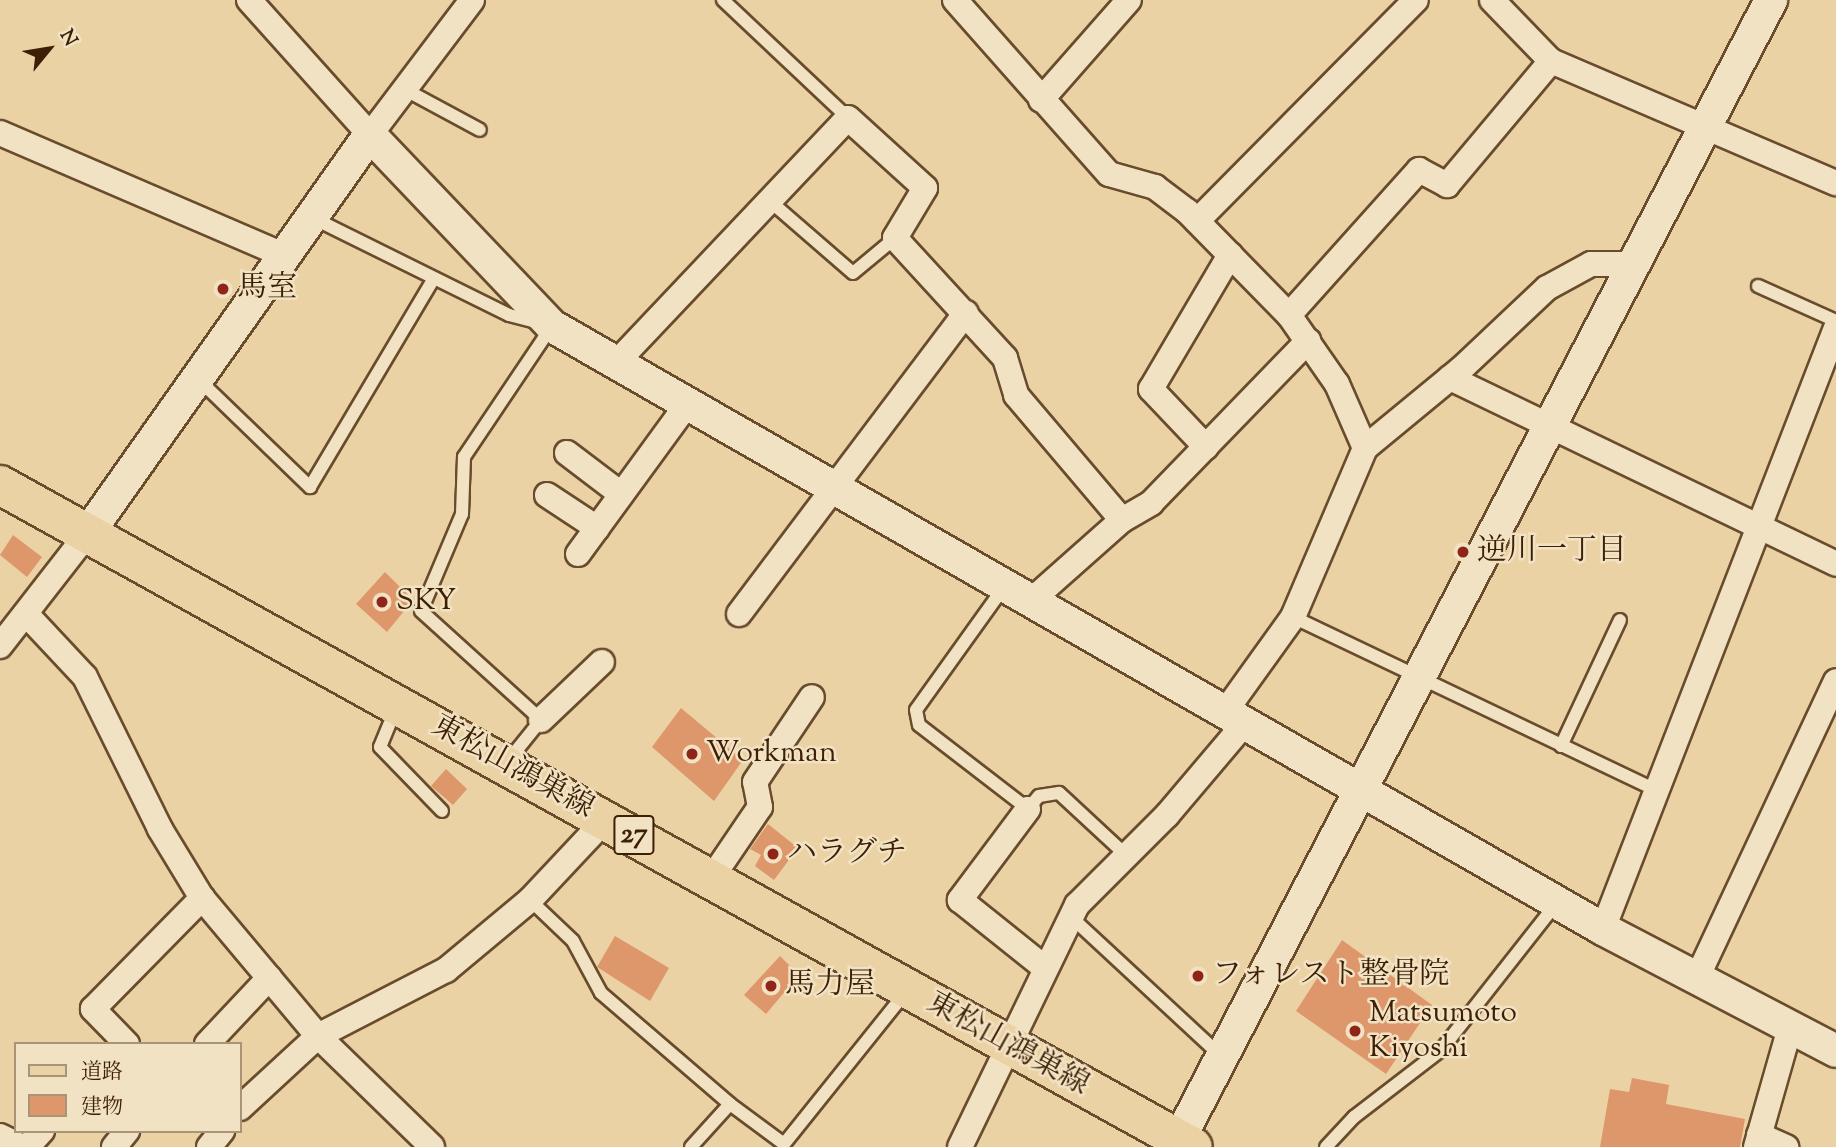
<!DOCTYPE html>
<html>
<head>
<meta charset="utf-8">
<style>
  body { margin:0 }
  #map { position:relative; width:1836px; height:1147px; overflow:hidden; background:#ebd2a5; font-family:"Sorts Mill Goudy","Noto Serif JP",serif }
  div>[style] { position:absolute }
  .building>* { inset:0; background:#dd976a }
  .roads { filter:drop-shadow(2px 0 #684c2c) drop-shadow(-2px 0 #684c2c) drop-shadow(0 2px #684c2c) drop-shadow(0 -2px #684c2c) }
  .service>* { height:12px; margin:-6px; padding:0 6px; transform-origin:6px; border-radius:6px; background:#f2e2c4 }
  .minor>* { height:24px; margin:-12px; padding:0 12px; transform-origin:12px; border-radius:12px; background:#f2e2c4 }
  .tertiary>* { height:32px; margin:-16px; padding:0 16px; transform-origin:16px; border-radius:16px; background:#f2e2c4 }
  .primary>* { height:38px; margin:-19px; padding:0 19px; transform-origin:19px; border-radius:19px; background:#ebd2a5 }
  .dots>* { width:19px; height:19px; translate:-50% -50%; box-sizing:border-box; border:4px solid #f2e2c4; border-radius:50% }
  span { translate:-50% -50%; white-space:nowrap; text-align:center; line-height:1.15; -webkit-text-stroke:5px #f2e2c4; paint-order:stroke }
  .shield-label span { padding:2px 5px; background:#f2e2c4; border:2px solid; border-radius:5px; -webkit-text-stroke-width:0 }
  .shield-label { font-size:28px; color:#3c1f04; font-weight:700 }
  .poi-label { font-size:30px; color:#3c1f04 }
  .left { translate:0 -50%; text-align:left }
  .street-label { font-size:30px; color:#3c1f04 }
  .legend { position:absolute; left:14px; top:1042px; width:228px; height:91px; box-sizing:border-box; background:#f2e2c4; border:2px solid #a99477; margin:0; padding:9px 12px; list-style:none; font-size:21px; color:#3c1f04 }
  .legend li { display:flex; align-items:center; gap:14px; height:35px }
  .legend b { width:35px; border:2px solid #a99477 }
  .north { position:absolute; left:14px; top:14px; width:70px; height:70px; -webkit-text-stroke:5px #f2e2c4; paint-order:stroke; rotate:60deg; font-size:19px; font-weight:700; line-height:28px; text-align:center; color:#3c1f04 }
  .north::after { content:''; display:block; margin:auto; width:24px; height:32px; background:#3c1f04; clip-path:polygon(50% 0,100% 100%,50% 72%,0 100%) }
</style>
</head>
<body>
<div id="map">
  <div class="building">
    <div style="clip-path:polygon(13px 535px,42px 557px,27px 577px,0 555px)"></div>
    <div style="clip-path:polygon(385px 572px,413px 600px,387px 632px,356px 604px)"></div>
    <div style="clip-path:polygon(681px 708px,743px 760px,714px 801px,652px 747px)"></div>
    <div style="clip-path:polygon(446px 769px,467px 789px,453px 805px,431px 786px)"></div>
    <div style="clip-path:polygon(768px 824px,798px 848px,774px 880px,755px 866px,761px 855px,750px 849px)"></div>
    <div style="clip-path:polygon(615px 936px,669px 968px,650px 1001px,597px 967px)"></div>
    <div style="clip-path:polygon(1342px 940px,1432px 1005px,1386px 1074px,1296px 1011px)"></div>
    <div style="clip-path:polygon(780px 956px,799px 975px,766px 1014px,744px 995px)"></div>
    <div style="clip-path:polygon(1632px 1078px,1669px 1085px,1666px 1104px,1745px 1119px,1740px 1147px,1600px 1147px,1610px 1089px,1629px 1092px)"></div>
  </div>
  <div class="roads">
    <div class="service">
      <div style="left:723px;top:0;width:172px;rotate:43.3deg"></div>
      <div style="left:404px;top:89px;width:86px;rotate:28.3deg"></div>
      <div style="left:771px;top:202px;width:108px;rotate:40.9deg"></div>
      <div style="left:853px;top:273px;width:55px;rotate:-39.8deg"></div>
      <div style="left:313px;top:218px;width:219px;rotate:26.3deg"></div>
      <div style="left:509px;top:315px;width:44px;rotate:14.3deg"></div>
      <div style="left:552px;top:326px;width:158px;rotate:123.9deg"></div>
      <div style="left:464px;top:457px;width:57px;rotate:92deg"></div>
      <div style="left:462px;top:514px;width:105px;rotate:112.9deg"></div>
      <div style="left:421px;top:611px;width:162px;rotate:42.2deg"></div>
      <div style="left:541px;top:720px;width:53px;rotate:128.8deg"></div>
      <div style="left:1758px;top:286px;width:85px;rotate:24.2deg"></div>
      <div style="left:198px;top:379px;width:156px;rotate:44deg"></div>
      <div style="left:310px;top:487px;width:241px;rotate:-59.3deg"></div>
      <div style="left:1004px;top:587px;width:151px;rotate:125.6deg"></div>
      <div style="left:916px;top:710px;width:15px;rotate:79deg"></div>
      <div style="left:919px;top:725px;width:138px;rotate:37.6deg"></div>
      <div style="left:1028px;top:809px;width:17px;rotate:-50deg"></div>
      <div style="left:1039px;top:796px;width:20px;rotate:-9deg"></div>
      <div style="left:1059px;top:793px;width:91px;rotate:42.8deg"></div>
      <div style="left:1293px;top:617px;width:404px;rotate:25.5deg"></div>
      <div style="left:396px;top:708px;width:42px;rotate:112.3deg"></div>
      <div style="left:380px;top:747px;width:89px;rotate:45.9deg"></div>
      <div style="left:1561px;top:746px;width:139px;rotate:-64.9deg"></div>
      <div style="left:530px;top:900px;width:59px;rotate:43.6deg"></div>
      <div style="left:573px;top:941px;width:59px;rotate:61.7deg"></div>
      <div style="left:601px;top:993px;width:170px;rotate:40.7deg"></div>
      <div style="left:1071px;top:917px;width:203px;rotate:42.8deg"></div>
      <div style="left:691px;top:1147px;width:58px;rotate:-47.8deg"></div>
      <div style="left:730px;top:1104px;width:67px;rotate:36.5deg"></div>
      <div style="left:784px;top:1144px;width:193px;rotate:-51.3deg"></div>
      <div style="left:1326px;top:1147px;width:41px;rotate:-47deg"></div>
      <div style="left:1354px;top:1117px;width:110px;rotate:-37.6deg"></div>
      <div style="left:1441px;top:1050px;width:186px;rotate:-51.8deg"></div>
    </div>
    <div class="minor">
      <div style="left:249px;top:0;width:181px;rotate:48.1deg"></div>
      <div style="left:370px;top:135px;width:169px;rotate:-52.9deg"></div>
      <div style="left:955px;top:0;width:232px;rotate:48.5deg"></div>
      <div style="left:1109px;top:174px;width:48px;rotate:15.8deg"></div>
      <div style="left:1155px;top:187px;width:40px;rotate:37deg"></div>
      <div style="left:1187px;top:211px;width:146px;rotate:45.6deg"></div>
      <div style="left:1289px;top:315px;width:84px;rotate:55.2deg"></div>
      <div style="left:1337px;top:384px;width:70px;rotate:66.4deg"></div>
      <div style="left:1492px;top:0;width:85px;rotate:46deg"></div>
      <div style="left:1551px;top:61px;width:310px;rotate:23.2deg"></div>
      <div style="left:1041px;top:100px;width:133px;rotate:-48.7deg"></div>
      <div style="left:0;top:133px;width:311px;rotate:23.3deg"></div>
      <div style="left:1197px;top:221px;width:311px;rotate:-45.3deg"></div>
      <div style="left:1289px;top:315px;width:195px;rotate:-48.1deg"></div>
      <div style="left:1419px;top:170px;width:32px;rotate:28deg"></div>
      <div style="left:1447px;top:185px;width:162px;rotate:-50deg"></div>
      <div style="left:616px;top:363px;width:337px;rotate:-46.6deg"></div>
      <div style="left:848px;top:118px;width:104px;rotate:42.3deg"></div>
      <div style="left:925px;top:188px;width:58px;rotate:121deg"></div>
      <div style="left:895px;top:238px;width:163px;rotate:47.5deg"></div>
      <div style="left:1005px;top:358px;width:39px;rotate:73deg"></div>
      <div style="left:1016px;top:395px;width:164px;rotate:49.7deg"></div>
      <div style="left:1450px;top:378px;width:428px;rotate:25.7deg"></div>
      <div style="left:1206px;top:447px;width:80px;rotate:-133.5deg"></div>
      <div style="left:1151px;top:389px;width:156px;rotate:-59.5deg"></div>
      <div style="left:567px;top:453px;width:68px;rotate:37.2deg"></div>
      <div style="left:547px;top:495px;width:60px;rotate:33.4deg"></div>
      <div style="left:578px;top:554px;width:187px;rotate:-53.9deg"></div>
      <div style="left:1033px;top:599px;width:119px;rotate:-41.6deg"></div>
      <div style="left:1122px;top:520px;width:34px;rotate:-30deg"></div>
      <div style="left:1151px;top:503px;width:226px;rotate:-45.9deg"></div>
      <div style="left:739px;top:614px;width:377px;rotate:-53deg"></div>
      <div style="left:28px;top:616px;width:83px;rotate:46.9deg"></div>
      <div style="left:85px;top:677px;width:169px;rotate:63.7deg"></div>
      <div style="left:160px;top:829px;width:81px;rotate:58.7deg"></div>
      <div style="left:202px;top:898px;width:180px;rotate:50deg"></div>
      <div style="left:318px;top:1036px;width:159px;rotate:44.2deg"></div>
      <div style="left:0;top:646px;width:143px;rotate:-52.1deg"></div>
      <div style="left:1227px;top:709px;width:113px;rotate:-54.3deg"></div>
      <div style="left:1293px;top:617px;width:184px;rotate:-66.9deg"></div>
      <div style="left:1365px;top:448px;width:124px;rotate:-39.5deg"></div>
      <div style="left:1461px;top:369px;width:118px;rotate:-43.3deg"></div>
      <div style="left:1547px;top:288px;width:50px;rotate:-28.6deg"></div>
      <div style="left:1591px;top:264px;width:43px"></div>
      <div style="left:541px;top:720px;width:84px;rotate:-43.6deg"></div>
      <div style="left:1028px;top:809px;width:114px;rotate:126.8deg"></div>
      <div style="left:960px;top:900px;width:107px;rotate:38.6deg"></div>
      <div style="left:711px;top:879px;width:87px;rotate:-55.8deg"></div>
      <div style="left:760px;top:807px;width:25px;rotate:-101deg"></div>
      <div style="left:755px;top:782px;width:102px;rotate:-56.2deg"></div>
      <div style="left:1603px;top:929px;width:645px;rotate:-68.81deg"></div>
      <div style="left:1696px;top:980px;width:330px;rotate:-64.9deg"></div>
      <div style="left:127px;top:1044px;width:49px;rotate:-134.2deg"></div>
      <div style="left:93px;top:1009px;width:156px;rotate:-45.5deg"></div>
      <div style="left:207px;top:1044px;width:91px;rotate:-46.8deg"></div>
      <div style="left:240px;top:1108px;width:106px;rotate:-42.7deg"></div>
      <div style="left:318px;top:1036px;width:144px;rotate:-27.3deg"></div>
      <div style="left:446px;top:970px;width:109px;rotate:-39.8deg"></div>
      <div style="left:530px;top:900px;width:110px;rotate:-46.8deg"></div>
      <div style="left:1759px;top:1135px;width:30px;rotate:24deg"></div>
      <div style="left:0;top:1136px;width:25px;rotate:26deg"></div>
      <div style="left:27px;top:1147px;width:22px;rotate:-47deg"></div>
      <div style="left:114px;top:1147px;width:21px;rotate:-51deg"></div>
      <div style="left:209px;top:1147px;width:21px;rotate:-51deg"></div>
      <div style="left:960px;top:1147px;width:269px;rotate:-64.2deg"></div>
      <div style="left:1077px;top:905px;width:127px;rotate:-45deg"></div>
      <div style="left:1167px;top:815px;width:122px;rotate:-49.7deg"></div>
      <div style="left:1756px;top:1147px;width:124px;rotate:-74.1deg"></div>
    </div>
    <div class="tertiary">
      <div style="left:88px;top:533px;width:488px;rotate:-54.7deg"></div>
      <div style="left:370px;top:135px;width:264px;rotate:46.4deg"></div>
      <div style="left:552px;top:326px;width:1212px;rotate:29.84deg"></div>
      <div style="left:1603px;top:929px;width:263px;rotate:27.6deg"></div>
      <div style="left:1175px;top:1147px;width:1293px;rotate:-62.54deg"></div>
    </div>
    <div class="primary">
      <div style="left:0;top:485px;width:1364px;rotate:29.03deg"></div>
    </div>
  </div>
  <div class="dots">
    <div style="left:223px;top:289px;background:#8f2418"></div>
    <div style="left:1463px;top:552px;background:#8f2418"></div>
    <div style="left:382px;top:602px;background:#8f2418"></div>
    <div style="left:692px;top:754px;background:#8f2418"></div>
    <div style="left:773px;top:854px;background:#8f2418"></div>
    <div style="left:1198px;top:976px;background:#8f2418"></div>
    <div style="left:771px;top:986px;background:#8f2418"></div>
    <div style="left:1355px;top:1031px;background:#8f2418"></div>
  </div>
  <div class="shield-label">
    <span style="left:634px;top:835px">27</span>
  </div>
  <div class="poi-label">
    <span class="left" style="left:237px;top:289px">馬室</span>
    <span class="left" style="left:1477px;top:552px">逆川一丁目</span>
    <span class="left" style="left:396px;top:602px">SKY</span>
    <span class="left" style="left:706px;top:754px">Workman</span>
    <span class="left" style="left:787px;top:854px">ハラグチ</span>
    <span class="left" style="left:1212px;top:976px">フォレスト整骨院</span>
    <span class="left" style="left:785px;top:986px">馬力屋</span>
    <span class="left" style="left:1369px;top:1031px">Matsumoto<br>Kiyoshi</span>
  </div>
  <div class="street-label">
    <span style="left:512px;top:768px;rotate:29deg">東松山鴻巣線</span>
    <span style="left:1007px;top:1045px;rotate:29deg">東松山鴻巣線</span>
  </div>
  <ul class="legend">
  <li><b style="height:9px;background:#ebd2a5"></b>道路</li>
  <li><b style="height:19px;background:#dd976a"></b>建物</li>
  </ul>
  <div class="north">N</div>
</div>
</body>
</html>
